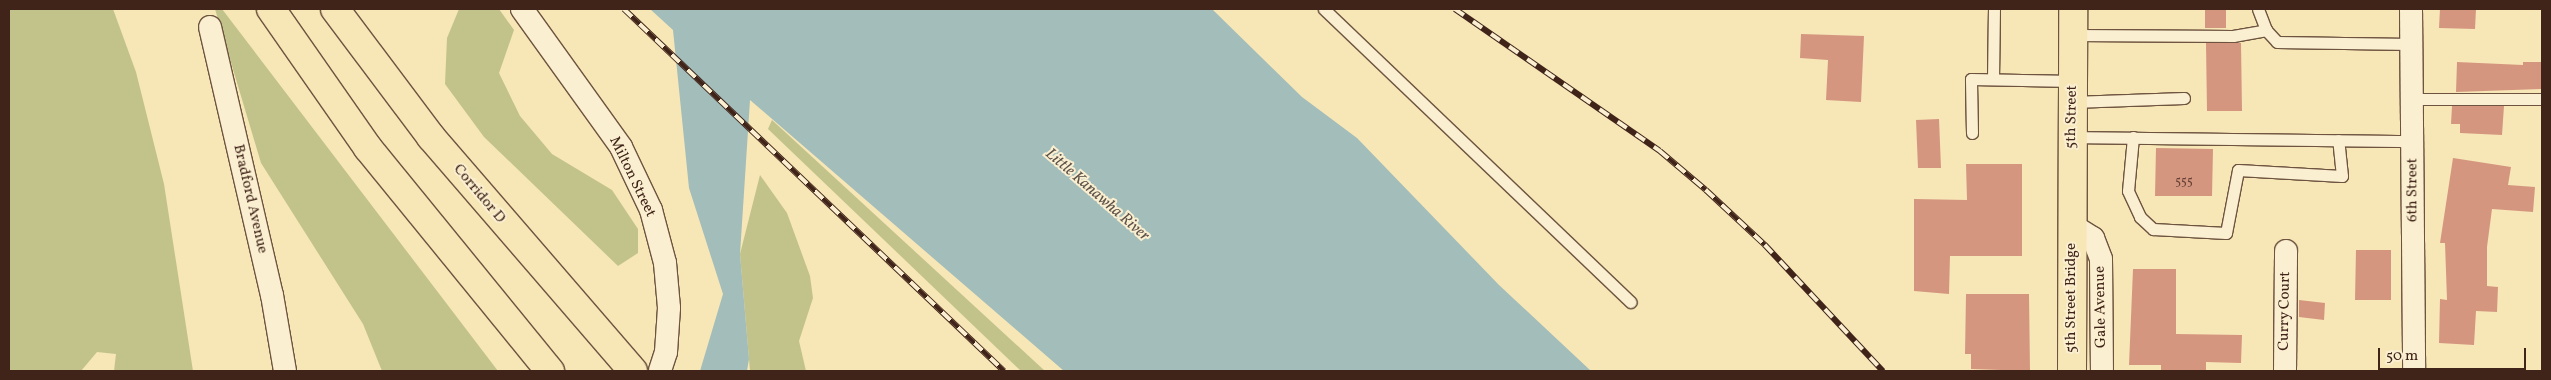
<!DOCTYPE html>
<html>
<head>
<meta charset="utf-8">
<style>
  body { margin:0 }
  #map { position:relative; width:2551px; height:380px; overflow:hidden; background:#f7e6b6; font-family:Vollkorn,serif }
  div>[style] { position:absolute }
  .green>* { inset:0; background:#c2c38b }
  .water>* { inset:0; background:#a2bdba }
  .building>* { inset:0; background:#d59680 }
  .roads { filter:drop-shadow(1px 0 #6e5440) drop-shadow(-1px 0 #6e5440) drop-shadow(0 1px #6e5440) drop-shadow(0 -1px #6e5440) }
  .service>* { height:11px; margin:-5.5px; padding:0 5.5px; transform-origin:5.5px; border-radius:5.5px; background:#faefd0 }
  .minor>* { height:22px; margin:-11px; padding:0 11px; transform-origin:11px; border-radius:11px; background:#faefd0 }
  .primary>* { height:28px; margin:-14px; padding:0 14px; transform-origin:14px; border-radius:14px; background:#f7e6b6 }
  .motorway>* { height:28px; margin:-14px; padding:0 14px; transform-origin:14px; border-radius:14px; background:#f7e6b6 }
  .rail>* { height:5.5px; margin-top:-2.75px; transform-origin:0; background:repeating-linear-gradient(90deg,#faefd0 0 11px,#402419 0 22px); box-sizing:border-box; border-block:1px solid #402419 }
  span { translate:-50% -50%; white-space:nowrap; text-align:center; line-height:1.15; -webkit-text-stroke:4px #faefd0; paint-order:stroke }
  .number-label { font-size:12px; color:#654033 }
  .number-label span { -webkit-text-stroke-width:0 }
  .street-label { font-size:15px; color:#402419 }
  .water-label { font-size:16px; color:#5d5249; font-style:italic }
  .frame { position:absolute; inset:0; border:10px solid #402419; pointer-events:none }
  .scale { position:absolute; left:2378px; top:348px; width:148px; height:22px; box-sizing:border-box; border:2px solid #402419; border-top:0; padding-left:6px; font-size:15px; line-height:18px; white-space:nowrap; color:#402419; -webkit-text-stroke:4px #faefd0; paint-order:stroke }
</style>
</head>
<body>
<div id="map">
  <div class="green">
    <div style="clip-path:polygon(9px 9px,113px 9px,136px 72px,164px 184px,193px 371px,114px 371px,116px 354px,97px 352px,81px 371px,9px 371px)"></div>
    <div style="clip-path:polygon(215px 9px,222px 9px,498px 371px,382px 371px,363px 324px,261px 163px)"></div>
    <div style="clip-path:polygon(459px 9px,499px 9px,514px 30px,499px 73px,520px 116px,552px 154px,612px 190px,638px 229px,638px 253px,618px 266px,484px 137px,445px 84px,447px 38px)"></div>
    <div style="clip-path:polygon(772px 120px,1045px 371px,1021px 371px,768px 129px)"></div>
    <div style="clip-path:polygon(760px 175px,787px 213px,810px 276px,813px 298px,799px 341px,806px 371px,750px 371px,740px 254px)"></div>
  </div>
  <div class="water">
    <div style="clip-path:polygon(650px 9px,1212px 9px,1302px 97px,1357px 138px,1499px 285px,1591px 371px,1064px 371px,750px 100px,740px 254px,749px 359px,747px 371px,700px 371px,723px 294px,689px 188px,673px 30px)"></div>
  </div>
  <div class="building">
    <div style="clip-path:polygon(2205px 9px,2226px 9px,2226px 28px,2205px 28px)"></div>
    <div style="clip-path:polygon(2440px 9px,2476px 9px,2475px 29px,2439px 28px)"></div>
    <div style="clip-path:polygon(1801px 34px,1864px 36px,1861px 102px,1826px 100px,1828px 60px,1800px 58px)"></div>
    <div style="clip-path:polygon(2206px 43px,2241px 43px,2242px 111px,2207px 111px)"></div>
    <div style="clip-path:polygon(2457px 62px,2523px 65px,2523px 62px,2541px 62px,2541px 89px,2456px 92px)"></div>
    <div style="clip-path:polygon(2452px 106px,2504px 106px,2502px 135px,2460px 133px,2460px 124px,2451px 124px)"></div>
    <div style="clip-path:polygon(1939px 119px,1941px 168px,1918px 168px,1916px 120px)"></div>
    <div style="clip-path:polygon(2156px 148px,2213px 149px,2212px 196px,2155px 196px)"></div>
    <div style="clip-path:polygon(2453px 158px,2511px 167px,2508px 185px,2535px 187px,2533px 212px,2492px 209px,2487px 247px,2487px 286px,2498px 287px,2497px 312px,2476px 311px,2474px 345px,2439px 343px,2440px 299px,2447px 300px,2445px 243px,2440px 243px)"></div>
    <div style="clip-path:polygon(1966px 164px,2022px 164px,2022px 256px,1950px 256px,1949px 294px,1914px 291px,1914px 199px,1967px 200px)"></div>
    <div style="clip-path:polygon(2356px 250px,2391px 250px,2391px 300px,2355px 300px)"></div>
    <div style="clip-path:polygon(2133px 269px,2176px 269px,2176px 334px,2242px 335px,2241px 363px,2206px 362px,2206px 371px,2161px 371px,2161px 365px,2129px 365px)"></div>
    <div style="clip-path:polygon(1966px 294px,2029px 294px,2030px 371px,1971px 369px,1971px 354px,1965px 354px)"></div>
    <div style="clip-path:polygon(2299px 300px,2325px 303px,2324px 320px,2299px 317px)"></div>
  </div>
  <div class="roads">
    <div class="service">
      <div style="left:1324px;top:9px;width:424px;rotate:43.7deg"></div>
      <div style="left:2258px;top:9px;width:22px;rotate:69deg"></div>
      <div style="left:2266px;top:30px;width:16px;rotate:47deg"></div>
      <div style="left:2277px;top:42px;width:134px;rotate:0.9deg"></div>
      <div style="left:2074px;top:35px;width:159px;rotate:0.4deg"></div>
      <div style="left:2233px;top:36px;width:34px;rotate:-10deg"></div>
      <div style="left:1993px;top:79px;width:70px;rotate:-89.2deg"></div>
      <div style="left:2412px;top:99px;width:130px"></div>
      <div style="left:2072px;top:102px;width:112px;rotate:-2deg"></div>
      <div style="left:1972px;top:133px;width:54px;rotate:-91.1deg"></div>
      <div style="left:1971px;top:79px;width:102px;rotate:1.1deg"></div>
      <div style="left:2072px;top:137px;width:341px;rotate:0.7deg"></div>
      <div style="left:2133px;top:137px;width:54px;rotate:95.3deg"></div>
      <div style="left:2128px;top:191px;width:29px;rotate:65deg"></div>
      <div style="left:2140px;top:217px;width:18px;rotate:43deg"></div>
      <div style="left:2153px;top:229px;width:73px;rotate:3.1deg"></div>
      <div style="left:2226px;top:233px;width:64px;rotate:-79.2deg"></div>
      <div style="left:2238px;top:170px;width:104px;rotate:3.3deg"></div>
      <div style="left:2342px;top:176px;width:36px;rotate:-96deg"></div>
    </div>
    <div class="minor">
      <div style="left:522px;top:9px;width:170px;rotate:54.3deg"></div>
      <div style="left:621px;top:147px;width:70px;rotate:64.5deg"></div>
      <div style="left:651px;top:210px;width:55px;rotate:75.2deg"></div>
      <div style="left:665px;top:263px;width:45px;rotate:84.9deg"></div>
      <div style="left:669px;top:308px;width:44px;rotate:93.9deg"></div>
      <div style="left:666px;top:352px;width:20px;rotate:108deg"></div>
      <div style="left:2411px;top:9px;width:362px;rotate:89.5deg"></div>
      <div style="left:210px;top:27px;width:275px;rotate:77deg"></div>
      <div style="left:272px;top:295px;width:77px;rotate:80.3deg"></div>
      <div style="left:2072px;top:225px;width:25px;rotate:32deg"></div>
      <div style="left:2093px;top:238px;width:22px;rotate:69deg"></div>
      <div style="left:2101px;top:259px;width:112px;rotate:89.5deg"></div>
      <div style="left:2285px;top:371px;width:120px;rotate:-89.5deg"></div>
    </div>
    <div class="primary">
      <div style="left:2072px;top:371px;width:362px;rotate:-89.8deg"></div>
    </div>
    <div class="motorway">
      <div style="left:271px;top:9px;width:169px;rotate:55.1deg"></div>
      <div style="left:368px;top:148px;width:288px;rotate:50.8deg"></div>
      <div style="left:335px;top:9px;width:160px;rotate:53.1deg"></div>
      <div style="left:431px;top:137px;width:309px;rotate:49.2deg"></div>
    </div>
  </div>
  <div class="rail">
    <div style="left:624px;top:9px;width:525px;rotate:43.61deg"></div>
    <div style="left:1455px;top:9px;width:249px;rotate:34.7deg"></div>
    <div style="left:1660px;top:151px;width:60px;rotate:40.3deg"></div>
    <div style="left:1706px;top:190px;width:81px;rotate:43deg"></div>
    <div style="left:1765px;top:245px;width:173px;rotate:46.9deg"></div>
  </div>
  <div class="number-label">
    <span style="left:2184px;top:183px">555</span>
  </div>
  <div class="street-label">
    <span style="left:2072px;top:117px;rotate:-89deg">5th Street</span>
    <span style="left:632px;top:177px;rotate:64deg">Milton Street</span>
    <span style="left:2413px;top:190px;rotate:-90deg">6th Street</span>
    <span style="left:479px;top:194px;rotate:50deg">Corridor D</span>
    <span style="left:250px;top:199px;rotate:77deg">Bradford Avenue</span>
    <span style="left:2072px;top:298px;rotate:-90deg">5th Street Bridge</span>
    <span style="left:2101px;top:307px;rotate:-91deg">Gale Avenue</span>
    <span style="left:2285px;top:311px;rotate:-89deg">Curry Court</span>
  </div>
  <div class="water-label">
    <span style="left:1097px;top:195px;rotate:41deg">Little Kanawha River</span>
  </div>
  <div class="frame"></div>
  <div class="scale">50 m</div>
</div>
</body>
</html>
